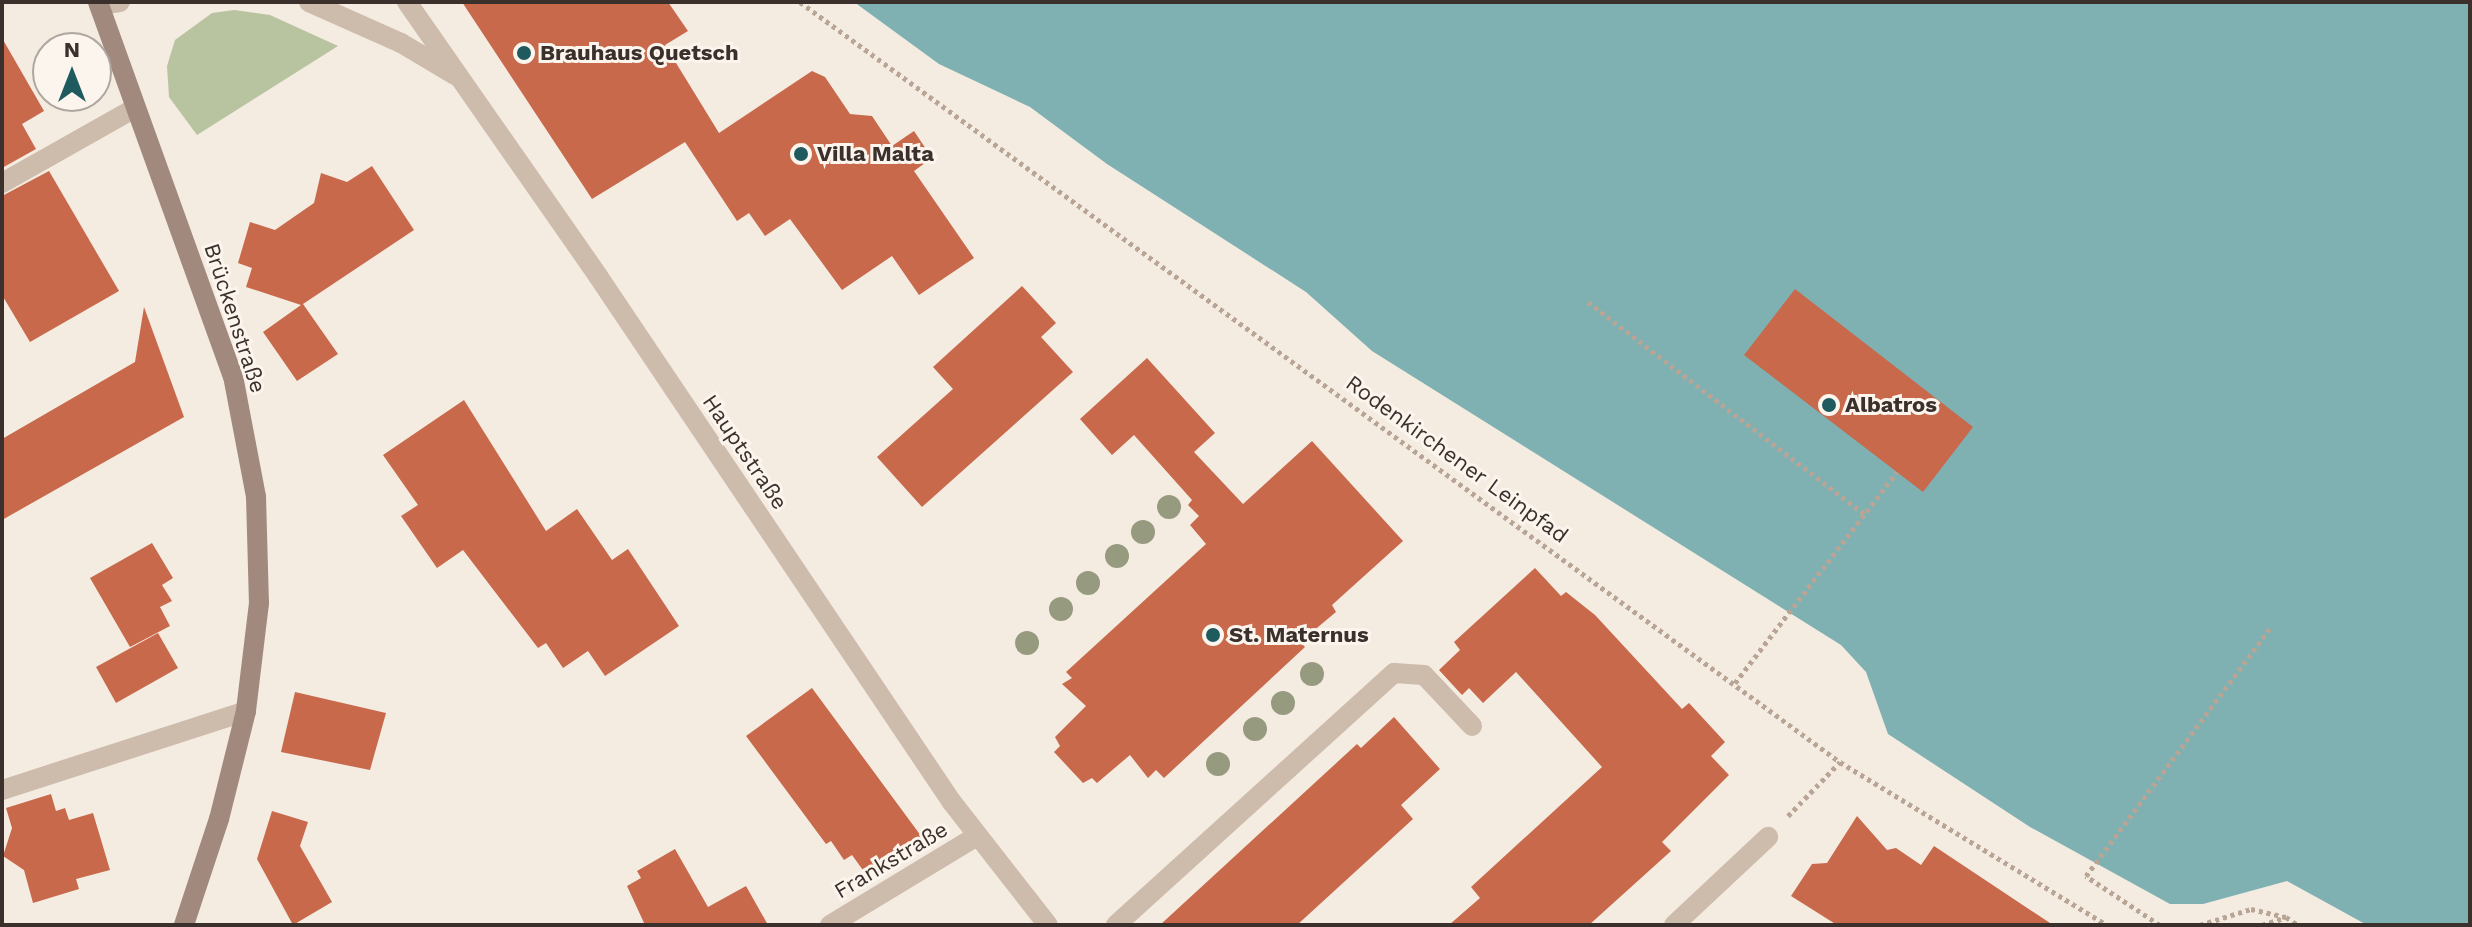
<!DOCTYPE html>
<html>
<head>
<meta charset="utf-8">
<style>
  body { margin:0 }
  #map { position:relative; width:2472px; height:927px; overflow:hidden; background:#f4ebe1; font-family:"Work Sans",sans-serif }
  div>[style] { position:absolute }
  .green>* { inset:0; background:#b8c4a0 }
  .water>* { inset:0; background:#7fb0b2 }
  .building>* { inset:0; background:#c8694b }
  .path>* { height:5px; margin-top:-2.5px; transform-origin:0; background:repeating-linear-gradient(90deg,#b9a596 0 4px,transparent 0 8px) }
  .service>* { height:20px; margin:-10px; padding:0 10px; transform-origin:10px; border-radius:10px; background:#cdbbac }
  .minor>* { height:20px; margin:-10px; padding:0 10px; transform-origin:10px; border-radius:10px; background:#cdbbac }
  .tertiary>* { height:20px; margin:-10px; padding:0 10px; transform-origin:10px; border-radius:10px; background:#cdbbac }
  .secondary>* { height:20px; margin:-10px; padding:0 10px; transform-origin:10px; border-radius:10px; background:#a18a7d }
  .trees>* { width:24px; height:24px; margin:-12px; border-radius:50%; background:#969b7f }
  .dots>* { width:22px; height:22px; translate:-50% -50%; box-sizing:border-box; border:4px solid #fbf5ee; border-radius:50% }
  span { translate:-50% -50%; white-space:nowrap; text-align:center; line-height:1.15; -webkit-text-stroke:6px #fbf5ee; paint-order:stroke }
  .poi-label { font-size:22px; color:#3b302b; font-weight:700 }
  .left { translate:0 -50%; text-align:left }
  .street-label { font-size:22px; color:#3b302b }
  .frame { position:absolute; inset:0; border:4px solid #3b302b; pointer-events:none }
  .north { position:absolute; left:32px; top:32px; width:80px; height:80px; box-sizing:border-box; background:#fbf5ee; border:2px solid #aea6a0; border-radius:50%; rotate:0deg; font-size:22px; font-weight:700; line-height:32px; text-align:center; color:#3b302b }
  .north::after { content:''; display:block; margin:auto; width:28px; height:36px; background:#1f5a5e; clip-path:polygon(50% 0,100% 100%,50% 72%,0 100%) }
</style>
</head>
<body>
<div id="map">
  <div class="green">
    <div style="clip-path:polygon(234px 10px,270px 15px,338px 46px,197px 135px,169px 97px,167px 66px,175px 40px,212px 13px)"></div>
  </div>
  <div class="water">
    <div style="clip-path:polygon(854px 2px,2470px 2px,2470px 925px,2367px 925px,2287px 881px,2203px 904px,2170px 904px,2030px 827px,1888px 734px,1866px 672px,1841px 645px,1372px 351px,1306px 292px,1107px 164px,1030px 107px,939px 64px)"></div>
  </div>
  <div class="building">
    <div style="clip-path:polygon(462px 2px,668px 2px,688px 31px,665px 45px,719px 133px,812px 71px,825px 77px,850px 114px,872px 116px,892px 146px,914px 131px,932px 158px,914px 171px,974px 258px,919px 295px,892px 256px,842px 290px,790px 219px,765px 236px,749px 213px,737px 221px,685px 142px,592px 199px)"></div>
    <div style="clip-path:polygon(2px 38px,44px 111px,22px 124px,36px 149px,2px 168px)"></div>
    <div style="clip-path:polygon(372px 166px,414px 230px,303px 304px,338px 354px,297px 381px,263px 332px,301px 305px,246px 287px,252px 268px,238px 263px,250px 222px,275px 230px,314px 203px,321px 173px,347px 182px)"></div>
    <div style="clip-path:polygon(49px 171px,119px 291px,30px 342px,2px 295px,2px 196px)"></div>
    <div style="clip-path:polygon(1022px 286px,1056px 323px,1041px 337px,1073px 372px,922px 507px,877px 457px,953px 389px,933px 367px)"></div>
    <div style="clip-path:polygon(1795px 289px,1973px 427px,1923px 492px,1744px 355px)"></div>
    <div style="clip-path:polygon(144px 307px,184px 417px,2px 520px,2px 439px,135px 362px)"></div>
    <div style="clip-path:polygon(1147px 358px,1215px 433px,1194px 452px,1243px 504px,1312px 441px,1403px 541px,1332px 605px,1336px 612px,1300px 642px,1305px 647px,1164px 778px,1156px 770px,1148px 778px,1130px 755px,1097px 783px,1092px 778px,1083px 783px,1054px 752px,1060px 746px,1055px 737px,1086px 706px,1062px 684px,1072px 678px,1066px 672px,1206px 544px,1190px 525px,1199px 516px,1188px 505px,1192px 500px,1134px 435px,1112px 455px,1080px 419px)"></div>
    <div style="clip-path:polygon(464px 400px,546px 531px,577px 509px,612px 560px,628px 549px,679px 626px,605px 676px,588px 651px,563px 668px,546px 643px,538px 648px,463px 550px,437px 568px,401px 516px,418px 505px,383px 455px)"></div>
    <div style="clip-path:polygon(152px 543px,173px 578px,162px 585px,172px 601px,160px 607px,170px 626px,130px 647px,90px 578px)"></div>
    <div style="clip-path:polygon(1535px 568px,1561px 596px,1566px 592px,1595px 615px,1682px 709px,1689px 703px,1725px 742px,1711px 756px,1729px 775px,1662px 842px,1671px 851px,1589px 925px,1449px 925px,1480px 898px,1471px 887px,1602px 767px,1516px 672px,1483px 703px,1469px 688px,1462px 695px,1439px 670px,1460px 650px,1454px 642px)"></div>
    <div style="clip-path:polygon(158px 633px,178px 668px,116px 703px,96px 667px)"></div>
    <div style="clip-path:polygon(812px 688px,924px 840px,865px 873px,852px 855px,844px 860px,831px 841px,826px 844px,746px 736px)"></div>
    <div style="clip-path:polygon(295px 692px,386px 713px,370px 770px,281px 752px)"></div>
    <div style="clip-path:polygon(1394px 717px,1440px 769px,1401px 805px,1413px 819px,1297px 925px,1160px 925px,1357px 744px,1361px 748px)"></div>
    <div style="clip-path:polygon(51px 794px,56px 811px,65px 808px,69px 820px,93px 813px,110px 870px,76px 879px,79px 889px,33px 903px,24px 870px,3px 856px,12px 828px,6px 808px)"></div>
    <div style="clip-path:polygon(272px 811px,308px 822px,300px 846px,332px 902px,293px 925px,257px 859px)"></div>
    <div style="clip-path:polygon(1857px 816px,1887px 850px,1896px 848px,1921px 865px,1934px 846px,2053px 925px,1837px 925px,1791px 896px,1812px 864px,1827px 863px)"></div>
    <div style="clip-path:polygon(675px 849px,708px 907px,746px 886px,768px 925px,645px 925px,627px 886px,641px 878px,637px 871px)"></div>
  </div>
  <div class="path">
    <div style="left:800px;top:2px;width:1288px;rotate:36.16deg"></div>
    <div style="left:1840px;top:762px;width:313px;rotate:31.4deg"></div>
    <div style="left:1588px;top:302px;width:350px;rotate:37.5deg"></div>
    <div style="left:1735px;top:683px;width:266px;rotate:-52.5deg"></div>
    <div style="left:1788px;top:816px;width:75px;rotate:-46.1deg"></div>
    <div style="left:2160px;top:925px;width:89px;rotate:-146.5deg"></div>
    <div style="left:2086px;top:876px;width:310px;rotate:-53.4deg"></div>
    <div style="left:2200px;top:925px;width:53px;rotate:-17.4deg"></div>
    <div style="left:2251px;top:909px;width:36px;rotate:13deg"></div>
    <div style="left:2262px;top:925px;width:25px;rotate:-18deg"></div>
    <div style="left:2286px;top:917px;width:14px;rotate:34deg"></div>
  </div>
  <div class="service">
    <div style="left:2px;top:790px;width:256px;rotate:-17.9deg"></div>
    <div style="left:1116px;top:925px;width:375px;rotate:-42.2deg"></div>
    <div style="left:1394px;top:673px;width:30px;rotate:4deg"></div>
    <div style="left:1424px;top:675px;width:70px;rotate:46.7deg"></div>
  </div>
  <div class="minor">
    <div style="left:2px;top:183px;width:153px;rotate:-29.4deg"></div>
    <div style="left:830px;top:925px;width:172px;rotate:-31.2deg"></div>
    <div style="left:1674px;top:925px;width:129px;rotate:-43.1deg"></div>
  </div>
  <div class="tertiary">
    <div style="left:309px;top:2px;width:101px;rotate:24deg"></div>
    <div style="left:401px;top:43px;width:63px;rotate:30.7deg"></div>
    <div style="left:407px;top:2px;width:334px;rotate:55.1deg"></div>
    <div style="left:598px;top:276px;width:633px;rotate:56.08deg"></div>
    <div style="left:951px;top:801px;width:157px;rotate:52deg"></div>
    <div style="left:99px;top:5px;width:21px;rotate:-8deg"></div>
  </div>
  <div class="secondary">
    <div style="left:98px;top:2px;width:398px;rotate:70.2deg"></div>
    <div style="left:233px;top:376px;width:123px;rotate:79.2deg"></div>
    <div style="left:256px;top:497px;width:106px;rotate:88.4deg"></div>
    <div style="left:259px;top:603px;width:109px;rotate:96.9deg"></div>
    <div style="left:246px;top:711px;width:111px;rotate:104deg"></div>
    <div style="left:219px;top:819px;width:112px;rotate:108.3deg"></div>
  </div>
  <div class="trees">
    <div style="left:1169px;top:507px"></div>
    <div style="left:1143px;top:532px"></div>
    <div style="left:1117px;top:556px"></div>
    <div style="left:1088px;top:583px"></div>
    <div style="left:1061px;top:609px"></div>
    <div style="left:1027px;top:643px"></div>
    <div style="left:1312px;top:674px"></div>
    <div style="left:1283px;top:703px"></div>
    <div style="left:1255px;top:729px"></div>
    <div style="left:1218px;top:764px"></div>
  </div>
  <div class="dots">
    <div style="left:524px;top:53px;background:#1f5a5e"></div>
    <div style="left:801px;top:154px;background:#1f5a5e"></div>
    <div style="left:1829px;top:405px;background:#1f5a5e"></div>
    <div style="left:1213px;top:635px;background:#1f5a5e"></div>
  </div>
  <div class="poi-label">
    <span class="left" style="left:540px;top:53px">Brauhaus Quetsch</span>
    <span class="left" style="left:817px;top:154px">Villa Malta</span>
    <span class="left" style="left:1845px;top:405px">Albatros</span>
    <span class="left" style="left:1229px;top:635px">St. Maternus</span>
  </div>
  <div class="street-label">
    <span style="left:235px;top:318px;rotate:72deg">Brückenstraße</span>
    <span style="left:745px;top:452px;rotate:56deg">Hauptstraße</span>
    <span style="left:1457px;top:459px;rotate:36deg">Rodenkirchener Leinpfad</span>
    <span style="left:891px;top:860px;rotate:-31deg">Frankstraße</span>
  </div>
  <div class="frame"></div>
  <div class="north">N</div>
</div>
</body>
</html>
